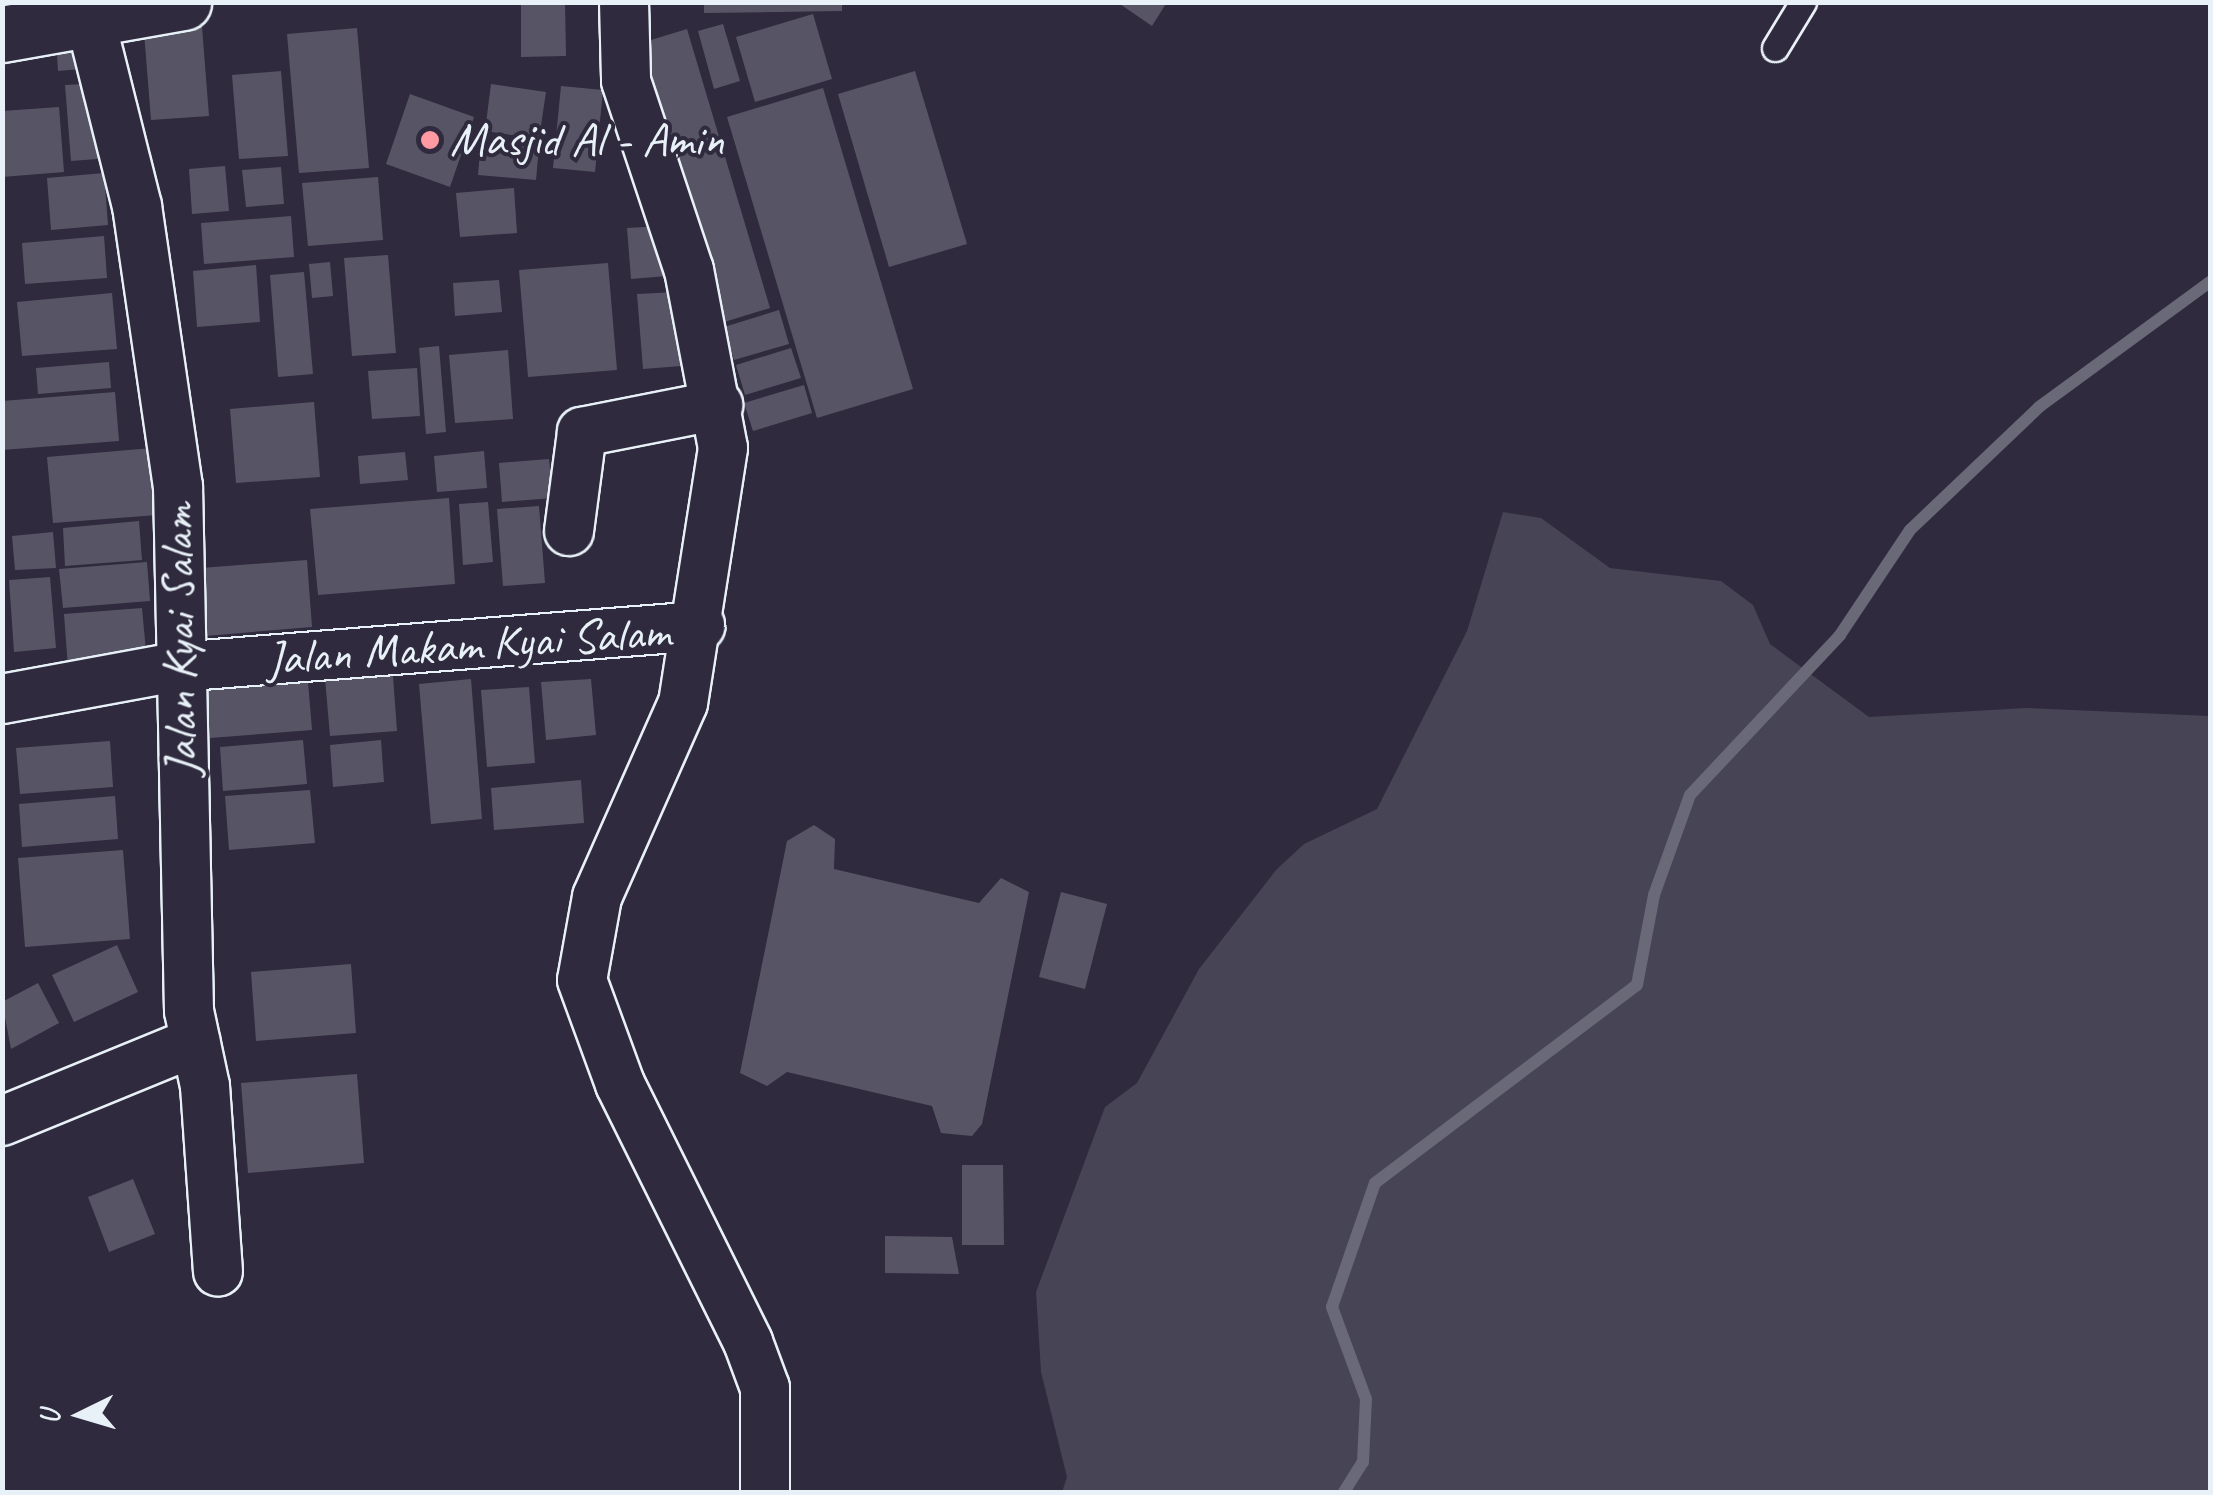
<!DOCTYPE html>
<html>
<head>
<meta charset="utf-8">
<style>
  body { margin:0 }
  #map { position:relative; width:2213px; height:1495px; overflow:hidden; background:#2f2a3d; font-family:Caveat,sans-serif }
  div>[style] { position:absolute }
  .green>* { inset:0; background:#464455 }
  .stream>* { height:12px; margin:-6px; padding:0 6px; transform-origin:6px; border-radius:6px; background:#696978 }
  .building>* { inset:0; background:#575565 }
  .roads { filter:drop-shadow(2px 0 #e8f1f8) drop-shadow(-2px 0 #e8f1f8) drop-shadow(0 2px #e8f1f8) drop-shadow(0 -2px #e8f1f8) }
  .service>* { height:25px; margin:-12.5px; padding:0 12.5px; transform-origin:12.5px; border-radius:12.5px; background:#2f2a3d }
  .minor>* { height:48px; margin:-24px; padding:0 24px; transform-origin:24px; border-radius:24px; background:#2f2a3d }
  .primary>* { height:55px; margin:-27.5px; padding:0 27.5px; transform-origin:27.5px; border-radius:27.5px; background:#2f2a3d }
  .dots>* { width:28px; height:28px; translate:-50% -50%; box-sizing:border-box; border:5px solid #2f2a3d; border-radius:50% }
  span { translate:-50% -50%; white-space:nowrap; text-align:center; line-height:1.15; -webkit-text-stroke:8px #2f2a3d; paint-order:stroke }
  .poi-label { font-size:48px; color:#e8f1f8 }
  .left { translate:0 -50%; text-align:left }
  .street-label { font-size:48px; color:#e8f1f8 }
  .frame { position:absolute; inset:0; border:5px solid #e8f1f8; pointer-events:none }
  .north { position:absolute; left:30px; top:1365px; width:100px; height:100px; -webkit-text-stroke:8px #2f2a3d; paint-order:stroke; rotate:265deg; font-size:28px; font-weight:700; line-height:40px; text-align:center; color:#e8f1f8 }
  .north::after { content:''; display:block; margin:auto; width:35px; height:45px; background:#e8f1f8; clip-path:polygon(50% 0,100% 100%,50% 72%,0 100%) }
</style>
</head>
<body>
<div id="map">
  <div class="green">
    <div style="clip-path:polygon(1503px 512px,1541px 518px,1610px 568px,1721px 581px,1753px 605px,1770px 644px,1869px 717px,2026px 708px,2210px 716px,2210px 1492px,1062px 1492px,1067px 1477px,1041px 1372px,1036px 1292px,1105px 1107px,1137px 1083px,1199px 969px,1276px 870px,1304px 844px,1377px 809px,1467px 631px)"></div>
  </div>
  <div class="stream">
    <div style="left:1344px;top:1492px;width:36px;rotate:-58deg"></div>
    <div style="left:1363px;top:1462px;width:63px;rotate:-87.3deg"></div>
    <div style="left:1366px;top:1399px;width:98px;rotate:-110.3deg"></div>
    <div style="left:1332px;top:1307px;width:131px;rotate:-70.9deg"></div>
    <div style="left:1375px;top:1183px;width:328px;rotate:-37.1deg"></div>
    <div style="left:1637px;top:985px;width:92px;rotate:-79.3deg"></div>
    <div style="left:1654px;top:895px;width:106px;rotate:-70.2deg"></div>
    <div style="left:1690px;top:795px;width:219px;rotate:-46.8deg"></div>
    <div style="left:1840px;top:635px;width:126px;rotate:-56.3deg"></div>
    <div style="left:1910px;top:530px;width:178px;rotate:-43.6deg"></div>
    <div style="left:2039px;top:407px;width:212px;rotate:-36.2deg"></div>
  </div>
  <div class="building">
    <div style="clip-path:polygon(521px 2px,565px 2px,566px 56px,521px 57px)"></div>
    <div style="clip-path:polygon(704px 2px,842px 2px,842px 11px,704px 13px)"></div>
    <div style="clip-path:polygon(1117px 2px,1167px 2px,1152px 26px)"></div>
    <div style="clip-path:polygon(813px 14px,832px 79px,755px 102px,736px 37px)"></div>
    <div style="clip-path:polygon(723px 24px,740px 81px,714px 89px,698px 31px)"></div>
    <div style="clip-path:polygon(202px 27px,209px 116px,151px 120px,144px 32px)"></div>
    <div style="clip-path:polygon(357px 28px,369px 168px,299px 173px,287px 34px)"></div>
    <div style="clip-path:polygon(687px 29px,770px 308px,721px 323px,638px 44px)"></div>
    <div style="clip-path:polygon(91px 35px,93px 68px,58px 71px,56px 38px)"></div>
    <div style="clip-path:polygon(281px 71px,288px 156px,239px 159px,232px 75px)"></div>
    <div style="clip-path:polygon(915px 71px,967px 244px,889px 267px,838px 94px)"></div>
    <div style="clip-path:polygon(104px 83px,110px 158px,71px 161px,65px 85px)"></div>
    <div style="clip-path:polygon(491px 84px,546px 92px,539px 139px,485px 131px)"></div>
    <div style="clip-path:polygon(561px 86px,603px 90px,595px 172px,553px 168px)"></div>
    <div style="clip-path:polygon(823px 88px,913px 389px,817px 418px,727px 117px)"></div>
    <div style="clip-path:polygon(410px 94px,474px 117px,450px 187px,386px 164px)"></div>
    <div style="clip-path:polygon(59px 107px,64px 172px,2px 177px,2px 111px)"></div>
    <div style="clip-path:polygon(481px 141px,539px 147px,536px 180px,478px 175px)"></div>
    <div style="clip-path:polygon(225px 166px,229px 211px,192px 214px,189px 169px)"></div>
    <div style="clip-path:polygon(281px 167px,284px 204px,246px 207px,242px 170px)"></div>
    <div style="clip-path:polygon(104px 173px,108px 225px,51px 230px,47px 178px)"></div>
    <div style="clip-path:polygon(378px 177px,383px 240px,308px 246px,302px 183px)"></div>
    <div style="clip-path:polygon(514px 188px,517px 233px,460px 237px,456px 193px)"></div>
    <div style="clip-path:polygon(291px 216px,294px 257px,204px 264px,201px 223px)"></div>
    <div style="clip-path:polygon(663px 226px,667px 276px,631px 279px,627px 228px)"></div>
    <div style="clip-path:polygon(104px 236px,107px 278px,25px 284px,22px 243px)"></div>
    <div style="clip-path:polygon(388px 255px,396px 353px,352px 356px,344px 258px)"></div>
    <div style="clip-path:polygon(330px 262px,333px 296px,312px 298px,309px 264px)"></div>
    <div style="clip-path:polygon(608px 263px,617px 370px,528px 377px,519px 270px)"></div>
    <div style="clip-path:polygon(256px 265px,260px 322px,197px 327px,193px 271px)"></div>
    <div style="clip-path:polygon(304px 272px,313px 374px,278px 377px,270px 275px)"></div>
    <div style="clip-path:polygon(499px 280px,502px 312px,455px 316px,453px 283px)"></div>
    <div style="clip-path:polygon(676px 292px,681px 366px,643px 369px,637px 294px)"></div>
    <div style="clip-path:polygon(112px 293px,117px 349px,22px 356px,17px 302px)"></div>
    <div style="clip-path:polygon(779px 310px,789px 344px,734px 360px,724px 327px)"></div>
    <div style="clip-path:polygon(439px 346px,446px 432px,426px 434px,419px 348px)"></div>
    <div style="clip-path:polygon(791px 348px,801px 378px,745px 395px,736px 365px)"></div>
    <div style="clip-path:polygon(508px 350px,513px 419px,455px 423px,449px 355px)"></div>
    <div style="clip-path:polygon(109px 362px,111px 388px,38px 394px,36px 368px)"></div>
    <div style="clip-path:polygon(417px 368px,420px 416px,372px 419px,368px 371px)"></div>
    <div style="clip-path:polygon(804px 385px,812px 413px,753px 431px,744px 403px)"></div>
    <div style="clip-path:polygon(115px 392px,119px 441px,2px 450px,2px 401px)"></div>
    <div style="clip-path:polygon(314px 402px,320px 477px,236px 483px,230px 409px)"></div>
    <div style="clip-path:polygon(152px 448px,157px 515px,53px 523px,47px 457px)"></div>
    <div style="clip-path:polygon(484px 451px,487px 488px,437px 492px,434px 456px)"></div>
    <div style="clip-path:polygon(405px 452px,408px 480px,360px 484px,358px 456px)"></div>
    <div style="clip-path:polygon(549px 459px,553px 498px,502px 502px,499px 463px)"></div>
    <div style="clip-path:polygon(449px 498px,455px 584px,318px 595px,310px 509px)"></div>
    <div style="clip-path:polygon(488px 502px,493px 562px,463px 565px,459px 504px)"></div>
    <div style="clip-path:polygon(539px 506px,545px 583px,503px 586px,497px 509px)"></div>
    <div style="clip-path:polygon(139px 521px,142px 560px,65px 566px,63px 528px)"></div>
    <div style="clip-path:polygon(53px 532px,56px 568px,15px 570px,12px 536px)"></div>
    <div style="clip-path:polygon(307px 560px,312px 627px,193px 637px,188px 569px)"></div>
    <div style="clip-path:polygon(147px 562px,150px 601px,63px 608px,59px 569px)"></div>
    <div style="clip-path:polygon(50px 577px,56px 648px,14px 652px,9px 580px)"></div>
    <div style="clip-path:polygon(142px 608px,147px 662px,68px 668px,64px 614px)"></div>
    <div style="clip-path:polygon(392px 662px,397px 731px,330px 736px,324px 667px)"></div>
    <div style="clip-path:polygon(307px 670px,312px 730px,210px 738px,206px 678px)"></div>
    <div style="clip-path:polygon(471px 679px,482px 819px,431px 824px,419px 684px)"></div>
    <div style="clip-path:polygon(591px 679px,596px 735px,546px 740px,541px 682px)"></div>
    <div style="clip-path:polygon(529px 687px,535px 763px,487px 767px,481px 690px)"></div>
    <div style="clip-path:polygon(303px 740px,307px 784px,223px 791px,220px 747px)"></div>
    <div style="clip-path:polygon(381px 740px,384px 782px,333px 787px,330px 745px)"></div>
    <div style="clip-path:polygon(110px 741px,113px 787px,20px 794px,16px 748px)"></div>
    <div style="clip-path:polygon(581px 780px,584px 823px,494px 830px,491px 788px)"></div>
    <div style="clip-path:polygon(310px 790px,315px 843px,229px 850px,225px 796px)"></div>
    <div style="clip-path:polygon(115px 796px,118px 839px,22px 847px,19px 804px)"></div>
    <div style="clip-path:polygon(814px 825px,835px 839px,834px 869px,979px 903px,1001px 878px,1029px 892px,982px 1124px,972px 1136px,941px 1133px,932px 1106px,787px 1072px,767px 1086px,740px 1073px,787px 841px)"></div>
    <div style="clip-path:polygon(123px 850px,130px 939px,25px 947px,18px 858px)"></div>
    <div style="clip-path:polygon(1061px 892px,1107px 904px,1085px 989px,1039px 977px)"></div>
    <div style="clip-path:polygon(117px 945px,138px 992px,74px 1022px,52px 975px)"></div>
    <div style="clip-path:polygon(351px 964px,356px 1033px,256px 1041px,251px 972px)"></div>
    <div style="clip-path:polygon(38px 983px,59px 1023px,11px 1049px,2px 1002px)"></div>
    <div style="clip-path:polygon(357px 1074px,364px 1163px,248px 1173px,241px 1083px)"></div>
    <div style="clip-path:polygon(962px 1165px,1003px 1165px,1004px 1245px,962px 1245px)"></div>
    <div style="clip-path:polygon(133px 1179px,155px 1234px,109px 1252px,88px 1197px)"></div>
    <div style="clip-path:polygon(885px 1236px,952px 1237px,959px 1274px,885px 1273px)"></div>
  </div>
  <div class="roads">
    <div class="service">
      <div style="left:1775px;top:48px;width:54px;rotate:-58.7deg"></div>
    </div>
    <div class="minor">
      <div style="left:624px;top:2px;width:79px;rotate:88.5deg"></div>
      <div style="left:626px;top:81px;width:199px;rotate:71.6deg"></div>
      <div style="left:689px;top:270px;width:181px;rotate:79.2deg"></div>
      <div style="left:723px;top:448px;width:258px;rotate:98.9deg"></div>
      <div style="left:683px;top:703px;width:212px;rotate:113.9deg"></div>
      <div style="left:597px;top:897px;width:84px;rotate:100.2deg"></div>
      <div style="left:582px;top:980px;width:111px;rotate:69.9deg"></div>
      <div style="left:620px;top:1084px;width:288px;rotate:63.6deg"></div>
      <div style="left:748px;top:1342px;width:49px;rotate:69.7deg"></div>
      <div style="left:765px;top:1388px;width:104px;rotate:90deg"></div>
      <div style="left:89px;top:15px;width:197px;rotate:75.9deg"></div>
      <div style="left:137px;top:206px;width:283px;rotate:81.7deg"></div>
      <div style="left:178px;top:486px;width:525px;rotate:88.8deg"></div>
      <div style="left:189px;top:1011px;width:77px;rotate:78deg"></div>
      <div style="left:205px;top:1086px;width:186px;rotate:86deg"></div>
      <div style="left:569px;top:531px;width:100px;rotate:-82.5deg"></div>
      <div style="left:582px;top:432px;width:139px;rotate:-11.2deg"></div>
      <div style="left:2px;top:699px;width:177px;rotate:-10.4deg"></div>
      <div style="left:176px;top:667px;width:526px;rotate:-4.47deg"></div>
      <div style="left:2px;top:1121px;width:209px;rotate:-22.3deg"></div>
    </div>
    <div class="primary">
      <div style="left:2px;top:34px;width:184px;rotate:-10deg"></div>
    </div>
  </div>
  <div class="dots">
    <div style="left:430px;top:140px;background:#ff9aa2"></div>
  </div>
  <div class="poi-label">
    <span class="left" style="left:450px;top:140px">Masjid Al - Amin</span>
  </div>
  <div class="street-label">
    <span style="left:179px;top:640px;rotate:-91deg">Jalan Kyai Salam</span>
    <span style="left:468px;top:645px;rotate:-4deg">Jalan Makam Kyai Salam</span>
  </div>
  <div class="frame"></div>
  <div class="north">U</div>
</div>
</body>
</html>
